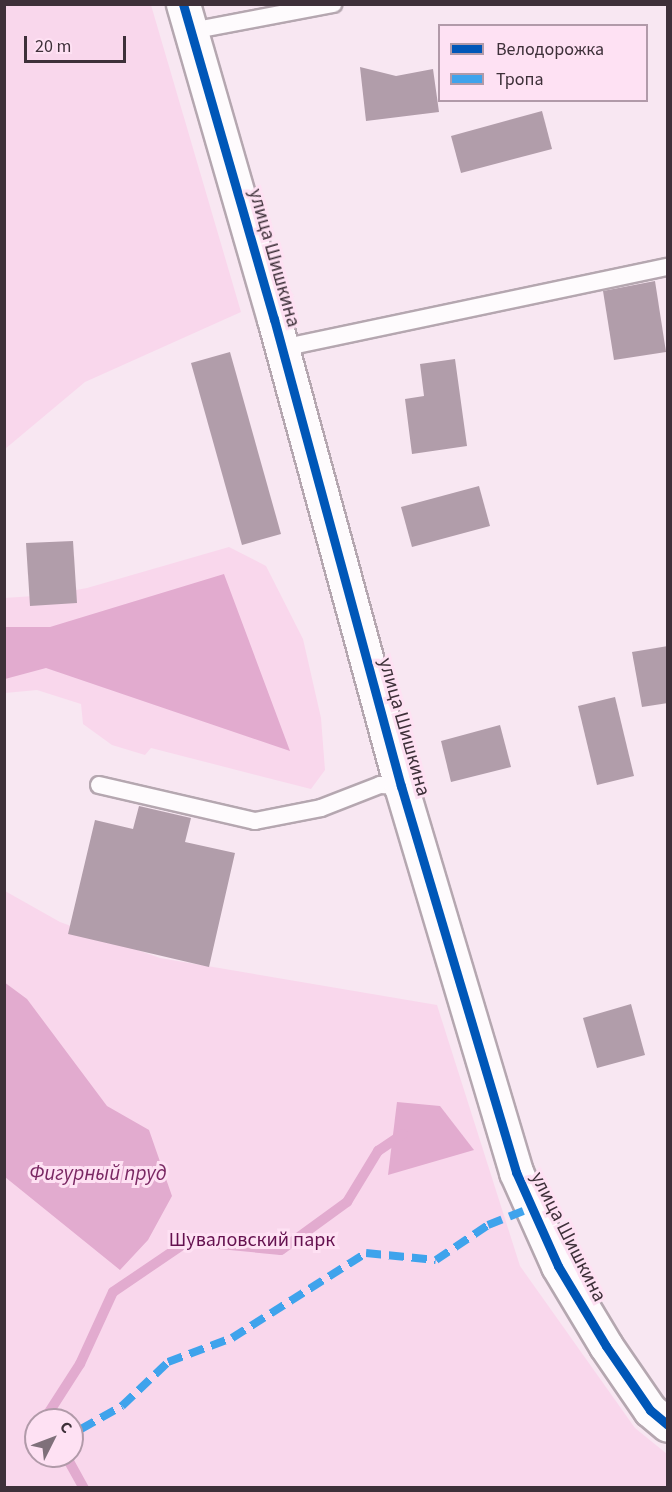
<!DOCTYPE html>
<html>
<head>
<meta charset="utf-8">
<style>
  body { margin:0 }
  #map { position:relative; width:672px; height:1492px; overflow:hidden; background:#f8e7f2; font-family:"Source Sans 3",sans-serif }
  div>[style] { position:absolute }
  .green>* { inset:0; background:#f9d7ec }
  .water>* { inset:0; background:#e2abcf }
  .stream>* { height:10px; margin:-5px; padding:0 5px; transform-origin:5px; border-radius:5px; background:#e2abcf }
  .building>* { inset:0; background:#b19daa }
  .roads { filter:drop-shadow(2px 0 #b5a7b0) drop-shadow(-2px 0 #b5a7b0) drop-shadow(0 2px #b5a7b0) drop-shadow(0 -2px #b5a7b0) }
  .lane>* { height:16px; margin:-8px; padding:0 8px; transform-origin:8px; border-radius:8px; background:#fefbfd }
  .street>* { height:33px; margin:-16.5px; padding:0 16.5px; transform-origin:16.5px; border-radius:16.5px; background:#fefbfd }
  .quiet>* { height:8px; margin-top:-4px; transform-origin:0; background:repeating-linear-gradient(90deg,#3fa3ec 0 15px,transparent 0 23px) }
  .cycleway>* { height:9px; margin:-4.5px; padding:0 4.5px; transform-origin:4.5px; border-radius:4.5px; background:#0057b8 }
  span { translate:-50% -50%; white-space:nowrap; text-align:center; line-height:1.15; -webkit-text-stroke:6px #fee1f3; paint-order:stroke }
  .street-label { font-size:20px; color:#3e3039 }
  .park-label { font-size:20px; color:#64114f }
  .water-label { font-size:21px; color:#7a2863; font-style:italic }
  .frame { position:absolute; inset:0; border:6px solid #3e3039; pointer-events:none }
  .legend { position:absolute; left:438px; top:24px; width:210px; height:78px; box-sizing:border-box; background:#fee1f3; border:2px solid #b19aa9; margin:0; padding:8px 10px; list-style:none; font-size:18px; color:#3e3039 }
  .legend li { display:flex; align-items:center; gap:12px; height:30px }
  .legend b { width:30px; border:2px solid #b19aa9 }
  .north { position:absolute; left:24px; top:1408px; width:60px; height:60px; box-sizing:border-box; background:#fee1f3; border:2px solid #b19aa9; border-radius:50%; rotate:48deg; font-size:16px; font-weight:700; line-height:24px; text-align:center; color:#3e3039 }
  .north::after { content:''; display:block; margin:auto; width:21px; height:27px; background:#7f707a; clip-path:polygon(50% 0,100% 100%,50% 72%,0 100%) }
  .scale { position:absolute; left:24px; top:36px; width:102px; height:27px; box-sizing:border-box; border:3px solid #3e3039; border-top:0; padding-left:8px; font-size:18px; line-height:21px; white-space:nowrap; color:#3e3039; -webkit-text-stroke:4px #fee1f3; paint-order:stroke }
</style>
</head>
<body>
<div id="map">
  <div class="green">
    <div style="clip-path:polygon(4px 5px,151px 5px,241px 312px,85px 382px,5px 449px)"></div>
    <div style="clip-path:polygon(229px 547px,266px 566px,303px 639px,321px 718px,325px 770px,311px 789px,151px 748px,145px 755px,112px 745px,83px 724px,81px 704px,37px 690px,5px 693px,4px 598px,49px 595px,87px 588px)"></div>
    <div style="clip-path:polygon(evenodd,5px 891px,60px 922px,160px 958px,437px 1005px,520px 1266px,635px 1428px,667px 1454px,667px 1487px,5px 1487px,5px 891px,36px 1420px,72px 1420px,72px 1456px,36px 1456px,36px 1420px)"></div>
  </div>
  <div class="water">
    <div style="clip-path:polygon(224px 574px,290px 751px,46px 668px,5px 679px,5px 627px,50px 627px)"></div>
    <div style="clip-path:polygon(4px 982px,27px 999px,107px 1106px,149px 1130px,172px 1196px,148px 1240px,120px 1270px,5px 1177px)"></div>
    <div style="clip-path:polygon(397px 1102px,440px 1106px,474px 1150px,388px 1175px)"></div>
  </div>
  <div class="stream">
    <div style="left:44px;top:1420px;width:67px;rotate:-57.3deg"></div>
    <div style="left:80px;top:1364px;width:79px;rotate:-65.4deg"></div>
    <div style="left:113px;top:1292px;width:91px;rotate:-34.2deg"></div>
    <div style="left:188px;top:1241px;width:93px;rotate:5.5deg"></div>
    <div style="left:281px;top:1250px;width:82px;rotate:-36deg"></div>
    <div style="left:347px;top:1202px;width:60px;rotate:-58.7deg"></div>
    <div style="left:378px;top:1151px;width:30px;rotate:-34deg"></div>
    <div style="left:66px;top:1456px;width:37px;rotate:61deg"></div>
  </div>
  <div class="building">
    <div style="clip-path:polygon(360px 67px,396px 76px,433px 69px,439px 112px,366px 121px)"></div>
    <div style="clip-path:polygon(542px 111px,552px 149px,461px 173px,451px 136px)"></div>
    <div style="clip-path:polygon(655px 281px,666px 352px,614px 360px,603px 291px)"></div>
    <div style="clip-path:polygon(230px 352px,281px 534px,242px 545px,191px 363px)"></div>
    <div style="clip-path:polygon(455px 359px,467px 446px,412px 454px,405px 399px,424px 396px,420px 364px)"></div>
    <div style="clip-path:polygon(479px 486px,490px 526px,412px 547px,401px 507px)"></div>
    <div style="clip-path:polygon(73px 541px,77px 603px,30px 606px,26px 543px)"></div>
    <div style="clip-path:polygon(668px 646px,668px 703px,642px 707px,632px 652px)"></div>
    <div style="clip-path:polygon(615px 697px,634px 776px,597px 785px,578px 706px)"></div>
    <div style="clip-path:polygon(500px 725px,511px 767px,451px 782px,441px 741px)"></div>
    <div style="clip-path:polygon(139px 806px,191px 818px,185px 842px,235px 853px,209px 967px,68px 934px,95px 820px,133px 829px)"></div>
    <div style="clip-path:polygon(631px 1004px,645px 1055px,597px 1068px,583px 1018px)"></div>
  </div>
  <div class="roads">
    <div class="lane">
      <div style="left:191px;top:31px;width:145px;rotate:-10.8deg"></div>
      <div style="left:282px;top:348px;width:394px;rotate:-11.9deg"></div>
      <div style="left:99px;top:785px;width:160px;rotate:13deg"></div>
      <div style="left:255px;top:821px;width:67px;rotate:-11.1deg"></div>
      <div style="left:321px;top:808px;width:63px;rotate:-21.3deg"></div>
      <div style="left:380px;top:785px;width:21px;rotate:3deg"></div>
    </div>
    <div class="street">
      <div style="left:183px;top:4px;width:328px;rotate:73.9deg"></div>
      <div style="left:274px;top:319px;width:484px;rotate:74.8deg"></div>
      <div style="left:401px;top:786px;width:403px;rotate:73.4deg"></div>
      <div style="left:516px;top:1172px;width:103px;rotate:65.9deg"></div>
      <div style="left:558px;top:1266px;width:93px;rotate:59deg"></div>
      <div style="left:606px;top:1346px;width:78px;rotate:55.5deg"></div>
      <div style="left:650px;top:1410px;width:23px;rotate:40deg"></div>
    </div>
  </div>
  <div class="quiet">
    <div style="left:81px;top:1429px;width:47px;rotate:-29.3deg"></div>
    <div style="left:122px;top:1406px;width:64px;rotate:-43.7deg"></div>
    <div style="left:168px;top:1362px;width:68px;rotate:-20.6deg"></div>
    <div style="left:232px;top:1338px;width:159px;rotate:-32.4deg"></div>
    <div style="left:366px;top:1253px;width:70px;rotate:5.7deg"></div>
    <div style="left:436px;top:1260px;width:63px;rotate:-33.9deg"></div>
    <div style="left:488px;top:1225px;width:46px;rotate:-21.6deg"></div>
  </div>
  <div class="cycleway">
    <div style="left:183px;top:4px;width:328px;rotate:73.9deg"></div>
    <div style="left:274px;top:319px;width:484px;rotate:74.8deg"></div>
    <div style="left:401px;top:786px;width:403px;rotate:73.4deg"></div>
    <div style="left:516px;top:1172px;width:103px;rotate:65.9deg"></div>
    <div style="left:558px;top:1266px;width:93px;rotate:59deg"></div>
    <div style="left:606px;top:1346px;width:78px;rotate:55.5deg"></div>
    <div style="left:650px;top:1410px;width:23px;rotate:40deg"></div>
  </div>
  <div class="street-label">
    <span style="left:274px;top:258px;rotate:74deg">улица Шишкина</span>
    <span style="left:404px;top:727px;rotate:74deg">улица Шишкина</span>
    <span style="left:568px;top:1237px;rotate:63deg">улица Шишкина</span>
  </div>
  <div class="park-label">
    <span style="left:252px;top:1240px">Шуваловский парк</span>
  </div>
  <div class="water-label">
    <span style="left:98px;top:1173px">Фигурный пруд</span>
  </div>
  <div class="frame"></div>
  <ul class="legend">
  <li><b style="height:8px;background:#0057b8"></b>Велодорожка</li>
  <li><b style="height:8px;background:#3fa3ec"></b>Тропа</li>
  </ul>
  <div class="north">С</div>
  <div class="scale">20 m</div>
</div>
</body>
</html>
